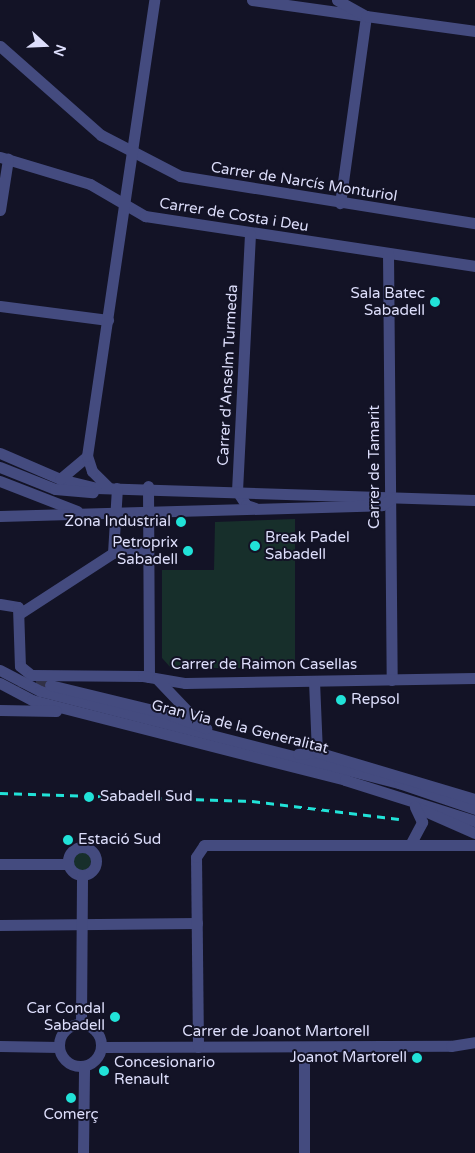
<!DOCTYPE html>
<html>
<head>
<meta charset="utf-8">
<style>
  body { margin:0 }
  #map { position:relative; width:475px; height:1153px; overflow:hidden; background:#131326; font-family:"Varela Round",sans-serif }
  div>[style] { position:absolute }
  .green>* { inset:0; background:#172f2b }
  .round { border-radius:50% }
  .minor-tunnel>* { height:11px; margin-top:-5.5px; transform-origin:0; background:repeating-linear-gradient(90deg,#313146 0 11px,transparent 0 16.5px) }
  .minor>* { height:11px; margin:-5.5px; padding:0 5.5px; transform-origin:5.5px; border-radius:5.5px; background:#444b7f }
  .minor>.ring { margin:-5.5px; padding:0; box-sizing:content-box; background:none; border:11px solid #444b7f; border-radius:50% }
  .rail>* { height:2.5px; margin-top:-1.25px; transform-origin:0; background:repeating-linear-gradient(90deg,#21e2d8 0 8px,transparent 0 14px) }
  .dots>* { width:14px; height:14px; translate:-50% -50%; box-sizing:border-box; border:2px solid #131326; border-radius:50% }
  span { translate:-50% -50%; white-space:nowrap; text-align:center; line-height:1.15; -webkit-text-stroke:4px #131326; paint-order:stroke }
  .street-label { font-size:15px; color:#dddefb }
  .poi-label { font-size:15px; color:#dddefb }
  .right { translate:-100% -50%; text-align:right }
  .left { translate:0 -50%; text-align:left }
  .north { position:absolute; left:20px; top:20px; width:50px; height:50px; -webkit-text-stroke:4px #131326; paint-order:stroke; rotate:110deg; font-size:14px; font-weight:700; line-height:20px; text-align:center; color:#dddefb }
  .north::after { content:''; display:block; margin:auto; width:18px; height:22px; background:#dddefb; clip-path:polygon(50% 0,100% 100%,50% 72%,0 100%) }
</style>
</head>
<body>
<div id="map">
  <div class="green">
    <div style="clip-path:polygon(295px 519px,295px 668px,171px 668px,162px 658px,162px 570px,214px 570px,215px 522px)"></div>
    <div class="round" style="left:71px;top:851px;width:20px;height:20px"></div>
  </div>
  <div class="minor-tunnel">
    <div style="left:19px;top:681px;width:31px;rotate:7deg"></div>
  </div>
  <div class="minor">
    <div style="left:252px;top:0;width:115px;rotate:8deg"></div>
    <div style="left:366px;top:16px;width:189px;rotate:97.9deg"></div>
    <div style="left:337px;top:0;width:33px;rotate:29deg"></div>
    <div style="left:366px;top:16px;width:110px;rotate:7.8deg"></div>
    <div style="left:0;top:46px;width:135px;rotate:41.4deg"></div>
    <div style="left:101px;top:135px;width:89px;rotate:27.4deg"></div>
    <div style="left:180px;top:176px;width:299px;rotate:9.1deg"></div>
    <div style="left:0;top:157px;width:94px;rotate:16.7deg"></div>
    <div style="left:90px;top:184px;width:64px;rotate:30.2deg"></div>
    <div style="left:145px;top:216px;width:334px;rotate:8.6deg"></div>
    <div style="left:0;top:210px;width:52px;rotate:-81.1deg"></div>
    <div style="left:250px;top:234px;width:257px;rotate:92.9deg"></div>
    <div style="left:237px;top:491px;width:17px;rotate:57deg"></div>
    <div style="left:246px;top:505px;width:9px;rotate:18deg"></div>
    <div style="left:388px;top:253px;width:427px;rotate:89.5deg"></div>
    <div style="left:0;top:306px;width:109px;rotate:7.4deg"></div>
    <div style="left:0;top:453px;width:65px;rotate:23.4deg"></div>
    <div style="left:60px;top:479px;width:37px;rotate:14deg"></div>
    <div style="left:96px;top:488px;width:379px;rotate:1.8deg"></div>
    <div style="left:0;top:467px;width:59px;rotate:21.8deg"></div>
    <div style="left:55px;top:489px;width:38px;rotate:5deg"></div>
    <div style="left:60px;top:479px;width:35px;rotate:-40deg"></div>
    <div style="left:0;top:481px;width:83px;rotate:21.3deg"></div>
    <div style="left:148px;top:486px;width:191px;rotate:89.7deg"></div>
    <div style="left:109px;top:488px;width:24px;rotate:-135deg"></div>
    <div style="left:92px;top:471px;width:16px;rotate:-108deg"></div>
    <div style="left:87px;top:456px;width:461px;rotate:-81.6deg"></div>
    <div style="left:0;top:516px;width:382px;rotate:-1.6deg"></div>
    <div style="left:382px;top:505px;width:11px;rotate:-34deg"></div>
    <div style="left:114px;top:548px;width:34px;rotate:2deg"></div>
    <div style="left:0;top:604px;width:18px;rotate:9deg"></div>
    <div style="left:18px;top:607px;width:59px;rotate:88.1deg"></div>
    <div style="left:20px;top:666px;width:14px;rotate:39deg"></div>
    <div style="left:31px;top:675px;width:112px;rotate:0.5deg"></div>
    <div style="left:143px;top:676px;width:43px;rotate:9.5deg"></div>
    <div style="left:185px;top:683px;width:290px;rotate:-1deg"></div>
    <div style="left:19px;top:614px;width:112px;rotate:-33deg"></div>
    <div style="left:113px;top:553px;width:65px;rotate:-86.5deg"></div>
    <div style="left:0;top:670px;width:45px;rotate:27.7deg"></div>
    <div style="left:40px;top:691px;width:371px;rotate:14.4deg"></div>
    <div style="left:399px;top:783px;width:80px;rotate:18.9deg"></div>
    <div style="left:157px;top:679px;width:59px;rotate:46.4deg"></div>
    <div style="left:314px;top:681px;width:71px;rotate:87.6deg"></div>
    <div style="left:0;top:683px;width:36px;rotate:28deg"></div>
    <div style="left:32px;top:700px;width:323px;rotate:14.3deg"></div>
    <div style="left:345px;top:780px;width:136px;rotate:17.5deg"></div>
    <div style="left:50px;top:685px;width:122px;rotate:13.7deg"></div>
    <div style="left:169px;top:714px;width:40px;rotate:21deg"></div>
    <div style="left:0;top:710px;width:56px;rotate:1deg"></div>
    <div style="left:298px;top:754px;width:19px;rotate:-6deg"></div>
    <div style="left:317px;top:752px;width:165px;rotate:16.6deg"></div>
    <div style="left:418px;top:808px;width:62px;rotate:23.7deg"></div>
    <div style="left:411px;top:843px;width:24px;rotate:-62deg"></div>
    <div style="left:422px;top:822px;width:17px;rotate:-115deg"></div>
    <div class="ring" style="left:68px;top:847px;width:17px;height:17px"></div>
    <div style="left:0;top:864px;width:68px"></div>
    <div style="left:0;top:925px;width:197px;rotate:-0.6deg"></div>
    <div style="left:81px;top:1023px;width:148px;rotate:-89.6deg"></div>
    <div class="ring" style="left:59px;top:1024px;width:31px;height:31px"></div>
    <div style="left:0;top:1046px;width:59px;rotate:1deg"></div>
    <div style="left:102px;top:1047px;width:349px;rotate:-0.2deg"></div>
    <div style="left:451px;top:1046px;width:24px;rotate:-9deg"></div>
    <div style="left:198px;top:1047px;width:190px;rotate:-90.6deg"></div>
    <div style="left:196px;top:857px;width:14px;rotate:-56deg"></div>
    <div style="left:204px;top:845px;width:271px"></div>
    <div style="left:304px;top:1047px;width:106px;rotate:90deg"></div>
    <div style="left:83px;top:1153px;width:87px;rotate:-89.3deg"></div>
  </div>
  <div class="rail">
    <div style="left:0;top:793px;width:252px;rotate:1.8deg"></div>
    <div style="left:252px;top:801px;width:148px;rotate:7deg"></div>
  </div>
  <div class="dots">
    <div style="left:435px;top:302px;background:#21e2d8"></div>
    <div style="left:181px;top:522px;background:#21e2d8"></div>
    <div style="left:255px;top:546px;background:#21e2d8"></div>
    <div style="left:188px;top:551px;background:#21e2d8"></div>
    <div style="left:341px;top:700px;background:#21e2d8"></div>
    <div style="left:89px;top:797px;background:#21e2d8"></div>
    <div style="left:68px;top:840px;background:#21e2d8"></div>
    <div style="left:115px;top:1017px;background:#21e2d8"></div>
    <div style="left:417px;top:1058px;background:#21e2d8"></div>
    <div style="left:104px;top:1071px;background:#21e2d8"></div>
    <div style="left:71px;top:1098px;background:#21e2d8"></div>
  </div>
  <div class="street-label">
    <span style="left:304px;top:182px;rotate:9deg">Carrer de Narcís Monturiol</span>
    <span style="left:234px;top:215px;rotate:9deg">Carrer de Costa i Deu</span>
    <span style="left:228px;top:375px;rotate:-87deg">Carrer d'Anselm Turmeda</span>
    <span style="left:375px;top:467px;rotate:-90deg">Carrer de Tamarit</span>
    <span style="left:264px;top:665px">Carrer de Raimon Casellas</span>
    <span style="left:240px;top:727px;rotate:14deg">Gran Via de la Generalitat</span>
    <span style="left:276px;top:1032px">Carrer de Joanot Martorell</span>
  </div>
  <div class="poi-label">
    <span class="right" style="left:425px;top:302px">Sala Batec<br>Sabadell</span>
    <span class="right" style="left:171px;top:522px">Zona Industrial</span>
    <span class="left" style="left:265px;top:546px">Break Padel<br>Sabadell</span>
    <span class="right" style="left:178px;top:551px">Petroprix<br>Sabadell</span>
    <span class="left" style="left:351px;top:700px">Repsol</span>
    <span class="left" style="left:100px;top:797px">Sabadell Sud</span>
    <span class="left" style="left:78px;top:840px">Estació Sud</span>
    <span class="right" style="left:105px;top:1017px">Car Condal<br>Sabadell</span>
    <span class="right" style="left:407px;top:1058px">Joanot Martorell</span>
    <span class="left" style="left:114px;top:1071px">Concesionario<br>Renault</span>
    <span style="left:71px;top:1115px">Comerç</span>
  </div>
  <div class="north">N</div>
</div>
</body>
</html>
